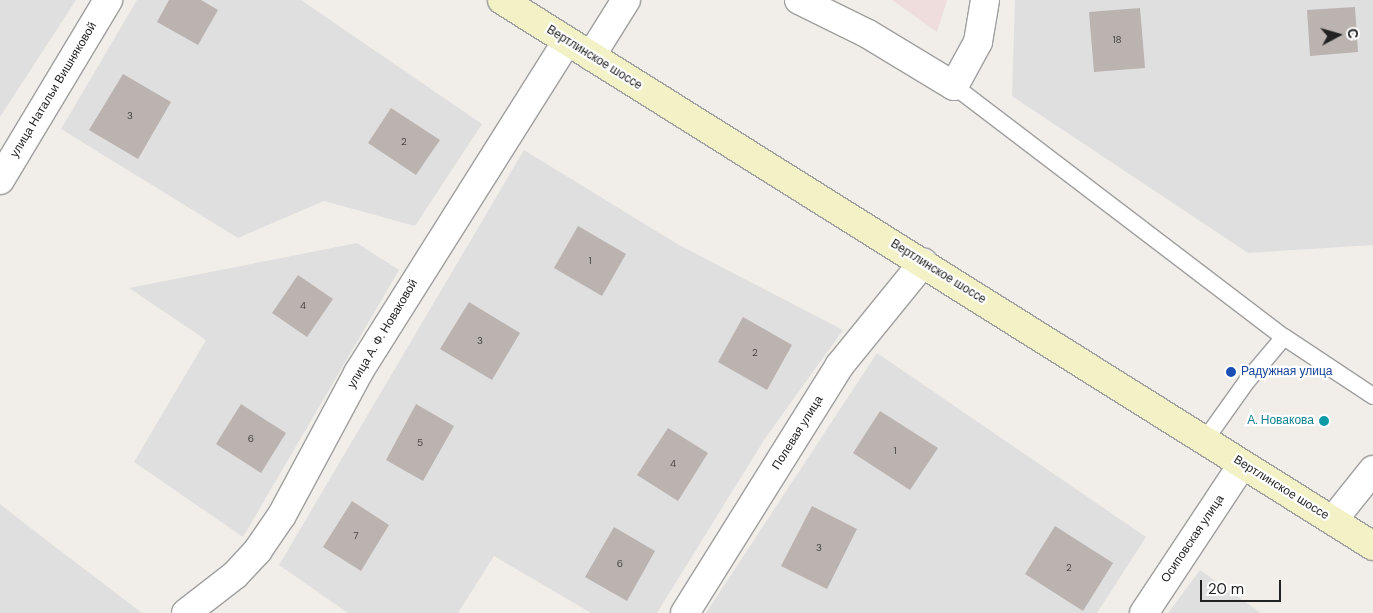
<!DOCTYPE html>
<html>
<head>
<meta charset="utf-8">
<style>
  body { margin:0 }
  #map { position:relative; width:1373px; height:613px; overflow:hidden; background:#f1eeea; font-family:"DM Sans",sans-serif }
  div>[style] { position:absolute }
  .residential>* { inset:0; background:#e0dfdf }
  .commercial>* { inset:0; background:#efdcdc }
  .building>* { inset:0; background:#bab3b0 }
  .roads { filter:drop-shadow(1px 0 #9f9f9f) drop-shadow(-1px 0 #9f9f9f) drop-shadow(0 1px #9f9f9f) drop-shadow(0 -1px #9f9f9f) }
  .lane>* { height:16px; margin:-8px; padding:0 8px; transform-origin:8px; border-radius:8px; background:#fff }
  .street>* { height:28px; margin:-14px; padding:0 14px; transform-origin:14px; border-radius:14px; background:#fff }
  .secondary>* { height:28px; margin:-14px; padding:0 14px; transform-origin:14px; border-radius:14px; background:#f3f2c6 }
  .dots>* { width:14px; height:14px; translate:-50% -50%; box-sizing:border-box; border:2px solid #fff; border-radius:50% }
  span { translate:-50% -50%; white-space:nowrap; text-align:center; line-height:1.15; -webkit-text-stroke:4.5px #fff; paint-order:stroke }
  .number-label { font-size:10px; color:#484646 }
  .number-label span { -webkit-text-stroke-width:0 }
  .street-label { font-size:12px; color:#222 }
  .transit-label { font-size:12px; color:#164399 }
  .left { translate:0 -50%; text-align:left }
  .culture-label { font-size:12px; color:#0d838f }
  .right { translate:-100% -50%; text-align:right }
  .north { position:absolute; left:1313px; top:10px; width:50px; height:50px; -webkit-text-stroke:4px #fff; paint-order:stroke; rotate:84deg; font-size:14px; font-weight:700; line-height:20px; text-align:center; color:#222 }
  .north::after { content:''; display:block; margin:auto; width:18px; height:22px; background:#222; clip-path:polygon(50% 0,100% 100%,50% 72%,0 100%) }
  .scale { position:absolute; left:1200px; top:580px; width:81px; height:22px; box-sizing:border-box; border:2px solid #222; border-top:0; padding-left:6px; font-size:15px; line-height:18px; white-space:nowrap; color:#222; -webkit-text-stroke:4px #fff; paint-order:stroke }
</style>
</head>
<body>
<div id="map">
  <div class="residential">
    <div style="clip-path:polygon(0 0,76px 0,0 117px)"></div>
    <div style="clip-path:polygon(137px 0,301px 0,482px 124px,415px 226px,324px 201px,238px 238px,61px 129px)"></div>
    <div style="clip-path:polygon(1015px 0,1373px 0,1373px 245px,1248px 253px,1012px 96px)"></div>
    <div style="clip-path:polygon(524px 150px,679px 245px,843px 330px,764px 440px,657px 613px,591px 613px,494px 556px,458px 613px,348px 613px,279px 565px)"></div>
    <div style="clip-path:polygon(357px 243px,399px 270px,243px 537px,134px 462px,206px 340px,129px 288px)"></div>
    <div style="clip-path:polygon(877px 353px,1146px 537px,1097px 613px,706px 613px)"></div>
    <div style="clip-path:polygon(0 504px,24px 523px,142px 613px,0 613px)"></div>
    <div style="clip-path:polygon(1200px 570px,1261px 613px,1168px 613px)"></div>
  </div>
  <div class="commercial">
    <div style="clip-path:polygon(892px 0,947px 0,937px 32px)"></div>
  </div>
  <div class="building">
    <div style="clip-path:polygon(169px 0,201px 0,218px 10px,198px 45px,157px 22px)"></div>
    <div style="clip-path:polygon(1355px 7px,1358px 52px,1310px 56px,1307px 10px)"></div>
    <div style="clip-path:polygon(1140px 8px,1145px 68px,1094px 72px,1089px 12px)"></div>
    <div style="clip-path:polygon(123px 74px,171px 102px,138px 159px,89px 130px)"></div>
    <div style="clip-path:polygon(391px 108px,440px 140px,416px 175px,368px 143px)"></div>
    <div style="clip-path:polygon(578px 226px,626px 254px,602px 296px,554px 268px)"></div>
    <div style="clip-path:polygon(298px 275px,333px 299px,307px 337px,272px 313px)"></div>
    <div style="clip-path:polygon(469px 302px,520px 333px,492px 380px,440px 349px)"></div>
    <div style="clip-path:polygon(743px 317px,792px 345px,767px 390px,718px 362px)"></div>
    <div style="clip-path:polygon(241px 404px,286px 433px,261px 473px,216px 444px)"></div>
    <div style="clip-path:polygon(416px 404px,454px 426px,423px 481px,386px 460px)"></div>
    <div style="clip-path:polygon(880px 411px,938px 448px,910px 490px,853px 453px)"></div>
    <div style="clip-path:polygon(668px 428px,708px 453px,678px 501px,637px 475px)"></div>
    <div style="clip-path:polygon(352px 501px,389px 525px,361px 571px,323px 547px)"></div>
    <div style="clip-path:polygon(812px 506px,857px 529px,827px 589px,781px 566px)"></div>
    <div style="clip-path:polygon(1055px 526px,1113px 563px,1083px 611px,1025px 574px)"></div>
    <div style="clip-path:polygon(614px 527px,655px 551px,627px 601px,585px 577px)"></div>
  </div>
  <div class="roads">
    <div class="lane">
      <div style="left:954px;top:86px;width:415px;rotate:37.3deg"></div>
      <div style="left:1284px;top:337px;width:107px;rotate:33.5deg"></div>
      <div style="left:1205px;top:440px;width:72px;rotate:-54.6deg"></div>
      <div style="left:1247px;top:381px;width:57px;rotate:-49.9deg"></div>
    </div>
    <div class="street">
      <div style="left:799px;top:0;width:77px;rotate:26.2deg"></div>
      <div style="left:868px;top:34px;width:100px;rotate:31.2deg"></div>
      <div style="left:954px;top:86px;width:50px;rotate:-61.4deg"></div>
      <div style="left:978px;top:42px;width:43px;rotate:-80.5deg"></div>
      <div style="left:591px;top:56px;width:66px;rotate:-58deg"></div>
      <div style="left:0;top:180px;width:210px;rotate:-59deg"></div>
      <div style="left:1333px;top:520px;width:64px;rotate:-51.3deg"></div>
      <div style="left:186px;top:613px;width:62px;rotate:-37.8deg"></div>
      <div style="left:235px;top:575px;width:34px;rotate:-47deg"></div>
      <div style="left:258px;top:550px;width:42px;rotate:-55.6deg"></div>
      <div style="left:282px;top:515px;width:161px;rotate:-61.8deg"></div>
      <div style="left:358px;top:373px;width:392px;rotate:-57.8deg"></div>
      <div style="left:685px;top:613px;width:292px;rotate:-58deg"></div>
      <div style="left:840px;top:365px;width:132px;rotate:-50.9deg"></div>
      <div style="left:1144px;top:613px;width:178px;rotate:-56.5deg"></div>
    </div>
    <div class="secondary">
      <div style="left:502px;top:0;width:1028px;rotate:32.08deg"></div>
    </div>
  </div>
  <div class="dots">
    <div style="left:1231px;top:372px;background:#1a4fb4"></div>
    <div style="left:1324px;top:421px;background:#0f9aa8"></div>
  </div>
  <div class="number-label">
    <span style="left:1117px;top:40px">18</span>
    <span style="left:130px;top:116px">3</span>
    <span style="left:404px;top:142px">2</span>
    <span style="left:590px;top:261px">1</span>
    <span style="left:303px;top:306px">4</span>
    <span style="left:480px;top:341px">3</span>
    <span style="left:755px;top:353px">2</span>
    <span style="left:251px;top:439px">6</span>
    <span style="left:420px;top:443px">5</span>
    <span style="left:895px;top:451px">1</span>
    <span style="left:673px;top:464px">4</span>
    <span style="left:356px;top:536px">7</span>
    <span style="left:819px;top:548px">3</span>
    <span style="left:620px;top:564px">6</span>
    <span style="left:1069px;top:568px">2</span>
  </div>
  <div class="street-label">
    <span style="left:594px;top:58px;rotate:32deg">Вертлинское шоссе</span>
    <span style="left:54px;top:90px;rotate:-59deg">улица Натальи Вишняковой</span>
    <span style="left:938px;top:272px;rotate:32deg">Вертлинское шоссе</span>
    <span style="left:383px;top:334px;rotate:-59deg">улица А. Ф. Новаковой</span>
    <span style="left:798px;top:433px;rotate:-58deg">Полевая улица</span>
    <span style="left:1281px;top:488px;rotate:32deg">Вертлинское шоссе</span>
    <span style="left:1193px;top:539px;rotate:-56deg">Осиповская улица</span>
  </div>
  <div class="transit-label">
    <span class="left" style="left:1241px;top:372px">Радужная улица</span>
  </div>
  <div class="culture-label">
    <span class="right" style="left:1314px;top:421px">А. Новакова</span>
  </div>
  <div class="north">С</div>
  <div class="scale">20 m</div>
</div>
</body>
</html>
